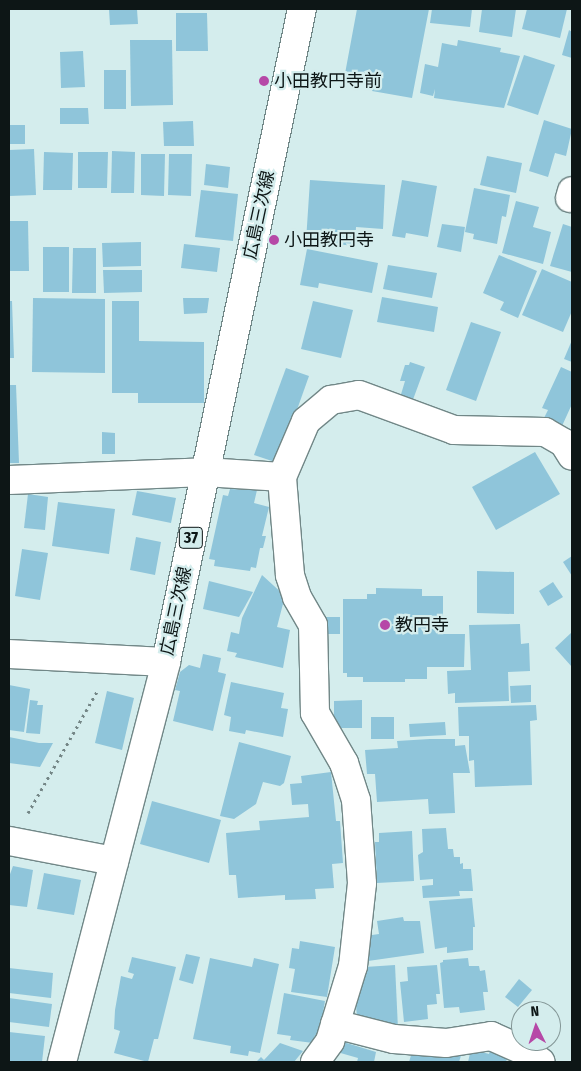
<!DOCTYPE html>
<html>
<head>
<meta charset="utf-8">
<style>
  body { margin:0 }
  #map { position:relative; width:581px; height:1071px; overflow:hidden; background:#d4eded; font-family:"Fira Sans Condensed","Noto Sans JP",sans-serif }
  div>[style] { position:absolute }
  .building>* { inset:0; background:#8fc5da }
  .path>* { height:3px; margin-top:-1.5px; transform-origin:0; background:repeating-linear-gradient(90deg,#748686 0 2.5px,transparent 0 6.5px) }
  .roads { filter:drop-shadow(1px 0 #718787) drop-shadow(-1px 0 #718787) drop-shadow(0 1px #718787) drop-shadow(0 -1px #718787) }
  .street>* { height:28px; margin:-14px; padding:0 14px; transform-origin:14px; border-radius:14px; background:#fff }
  .primary>* { height:28px; margin:-14px; padding:0 14px; transform-origin:14px; border-radius:14px; background:#fff }
  .dots>* { width:14px; height:14px; translate:-50% -50%; box-sizing:border-box; border:2px solid #d4eded; border-radius:50% }
  span { translate:-50% -50%; white-space:nowrap; text-align:center; line-height:1.15; -webkit-text-stroke:4.5px #d4eded; paint-order:stroke }
  .shield-label span { padding:1px 4px; background:#d4eded; border:1px solid; border-radius:4px; -webkit-text-stroke-width:0 }
  .shield-label { font-size:16px; color:#0d1616; font-weight:700 }
  .poi-label { font-size:18px; color:#0d1616 }
  .left { translate:0 -50%; text-align:left }
  .street-label { font-size:18px; color:#0d1616 }
  .frame { position:absolute; inset:0; border:10px solid #0d1616; pointer-events:none }
  .north { position:absolute; left:511px; top:1001px; width:50px; height:50px; box-sizing:border-box; background:#d4eded; border:1px solid #849797; border-radius:50%; rotate:356deg; font-size:14px; font-weight:700; line-height:20px; text-align:center; color:#0d1616 }
  .north::after { content:''; display:block; margin:auto; width:18px; height:22px; background:#b648a7; clip-path:polygon(50% 0,100% 100%,50% 72%,0 100%) }
</style>
</head>
<body>
<div id="map">
  <div class="building">
    <div style="clip-path:polygon(109px 9px,137px 9px,138px 24px,110px 25px)"></div>
    <div style="clip-path:polygon(357px 9px,429px 9px,412px 98px,372px 91px,373px 85px,344px 79px)"></div>
    <div style="clip-path:polygon(432px 9px,472px 9px,470px 27px,430px 23px)"></div>
    <div style="clip-path:polygon(482px 9px,516px 9px,512px 37px,479px 32px)"></div>
    <div style="clip-path:polygon(527px 9px,567px 9px,560px 38px,522px 29px)"></div>
    <div style="clip-path:polygon(176px 13px,207px 13px,208px 51px,176px 51px)"></div>
    <div style="clip-path:polygon(569px 30px,572px 32px,572px 58px,562px 55px)"></div>
    <div style="clip-path:polygon(130px 40px,172px 40px,173px 105px,131px 106px)"></div>
    <div style="clip-path:polygon(458px 40px,501px 48px,500px 52px,520px 56px,504px 108px,434px 98px,435px 89px,433px 96px,420px 93px,425px 64px,438px 67px,442px 43px,457px 46px)"></div>
    <div style="clip-path:polygon(83px 51px,85px 87px,61px 88px,60px 52px)"></div>
    <div style="clip-path:polygon(524px 55px,555px 65px,538px 115px,507px 105px)"></div>
    <div style="clip-path:polygon(104px 70px,126px 70px,126px 109px,104px 109px)"></div>
    <div style="clip-path:polygon(60px 108px,88px 108px,89px 124px,60px 124px)"></div>
    <div style="clip-path:polygon(544px 120px,572px 129px,566px 156px,555px 153px,548px 177px,529px 171px)"></div>
    <div style="clip-path:polygon(193px 121px,194px 146px,164px 146px,163px 122px)"></div>
    <div style="clip-path:polygon(9px 125px,25px 125px,25px 144px,9px 144px)"></div>
    <div style="clip-path:polygon(34px 149px,36px 195px,9px 196px,9px 150px)"></div>
    <div style="clip-path:polygon(112px 151px,135px 152px,134px 193px,111px 193px)"></div>
    <div style="clip-path:polygon(44px 152px,73px 153px,72px 190px,43px 190px)"></div>
    <div style="clip-path:polygon(78px 152px,108px 152px,107px 188px,78px 188px)"></div>
    <div style="clip-path:polygon(141px 154px,165px 154px,164px 196px,141px 195px)"></div>
    <div style="clip-path:polygon(169px 154px,192px 154px,191px 196px,168px 195px)"></div>
    <div style="clip-path:polygon(487px 156px,522px 163px,516px 193px,480px 185px)"></div>
    <div style="clip-path:polygon(206px 164px,230px 167px,228px 188px,204px 185px)"></div>
    <div style="clip-path:polygon(310px 180px,385px 185px,383px 229px,356px 227px,355px 246px,306px 241px)"></div>
    <div style="clip-path:polygon(402px 180px,437px 186px,428px 237px,406px 233px,405px 238px,392px 236px)"></div>
    <div style="clip-path:polygon(474px 188px,510px 195px,506px 217px,502px 216px,497px 244px,473px 239px,474px 234px,465px 232px)"></div>
    <div style="clip-path:polygon(201px 190px,238px 194px,233px 241px,195px 237px)"></div>
    <div style="clip-path:polygon(516px 201px,539px 207px,533px 227px,551px 232px,543px 264px,502px 253px)"></div>
    <div style="clip-path:polygon(9px 221px,28px 221px,29px 271px,9px 271px)"></div>
    <div style="clip-path:polygon(442px 224px,465px 227px,461px 252px,437px 247px)"></div>
    <div style="clip-path:polygon(563px 224px,572px 227px,572px 272px,550px 266px)"></div>
    <div style="clip-path:polygon(141px 242px,141px 266px,103px 267px,102px 243px)"></div>
    <div style="clip-path:polygon(184px 244px,220px 248px,217px 272px,181px 268px)"></div>
    <div style="clip-path:polygon(43px 247px,69px 247px,69px 292px,43px 292px)"></div>
    <div style="clip-path:polygon(73px 248px,96px 248px,96px 293px,72px 293px)"></div>
    <div style="clip-path:polygon(307px 249px,378px 263px,372px 293px,319px 283px,318px 288px,300px 285px)"></div>
    <div style="clip-path:polygon(499px 255px,537px 271px,518px 318px,500px 310px,504px 302px,483px 293px)"></div>
    <div style="clip-path:polygon(388px 265px,437px 273px,432px 298px,383px 289px)"></div>
    <div style="clip-path:polygon(542px 269px,572px 282px,572px 311px,563px 332px,522px 315px)"></div>
    <div style="clip-path:polygon(103px 270px,142px 270px,142px 292px,104px 293px)"></div>
    <div style="clip-path:polygon(382px 297px,438px 307px,434px 332px,377px 322px)"></div>
    <div style="clip-path:polygon(33px 298px,105px 299px,105px 373px,32px 372px)"></div>
    <div style="clip-path:polygon(183px 298px,209px 298px,207px 313px,184px 314px)"></div>
    <div style="clip-path:polygon(9px 301px,12px 301px,14px 358px,9px 358px)"></div>
    <div style="clip-path:polygon(112px 301px,139px 301px,139px 341px,204px 342px,204px 403px,138px 403px,138px 393px,112px 393px)"></div>
    <div style="clip-path:polygon(313px 301px,353px 310px,341px 358px,301px 349px)"></div>
    <div style="clip-path:polygon(471px 322px,501px 332px,476px 401px,446px 390px)"></div>
    <div style="clip-path:polygon(572px 340px,572px 362px,564px 359px)"></div>
    <div style="clip-path:polygon(410px 362px,425px 367px,411px 405px,399px 401px,405px 381px,400px 381px,405px 365px,409px 365px)"></div>
    <div style="clip-path:polygon(561px 367px,572px 372px,572px 404px,562px 426px,544px 418px,548px 410px,542px 408px)"></div>
    <div style="clip-path:polygon(286px 368px,309px 376px,278px 463px,254px 455px)"></div>
    <div style="clip-path:polygon(9px 385px,16px 385px,19px 463px,9px 463px)"></div>
    <div style="clip-path:polygon(102px 432px,115px 433px,115px 454px,102px 454px)"></div>
    <div style="clip-path:polygon(535px 452px,560px 494px,496px 530px,472px 487px)"></div>
    <div style="clip-path:polygon(230px 489px,257px 490px,254px 503px,269px 507px,262px 536px,266px 536px,263px 548px,260px 548px,256px 568px,251px 567px,250px 571px,214px 566px,215px 560px,209px 559px,223px 495px,228px 496px)"></div>
    <div style="clip-path:polygon(137px 491px,176px 498px,171px 523px,132px 515px)"></div>
    <div style="clip-path:polygon(28px 494px,48px 497px,45px 530px,24px 528px)"></div>
    <div style="clip-path:polygon(58px 502px,115px 509px,109px 554px,52px 546px)"></div>
    <div style="clip-path:polygon(136px 537px,161px 542px,155px 575px,130px 570px)"></div>
    <div style="clip-path:polygon(22px 549px,48px 553px,40px 600px,15px 596px)"></div>
    <div style="clip-path:polygon(572px 556px,572px 576px,563px 562px)"></div>
    <div style="clip-path:polygon(477px 571px,514px 572px,514px 614px,477px 613px)"></div>
    <div style="clip-path:polygon(262px 575px,285px 596px,277px 627px,290px 630px,283px 668px,235px 657px,237px 653px,227px 651px,231px 632px,239px 634px,242px 618px)"></div>
    <div style="clip-path:polygon(209px 581px,253px 592px,239px 617px,203px 609px)"></div>
    <div style="clip-path:polygon(553px 582px,563px 597px,548px 606px,539px 591px)"></div>
    <div style="clip-path:polygon(376px 588px,422px 589px,422px 596px,443px 596px,443px 634px,465px 634px,464px 667px,427px 667px,427px 679px,405px 679px,405px 682px,363px 682px,363px 677px,347px 677px,347px 673px,343px 673px,343px 599px,367px 599px,367px 594px,376px 594px)"></div>
    <div style="clip-path:polygon(323px 617px,340px 617px,340px 634px,322px 634px)"></div>
    <div style="clip-path:polygon(520px 624px,521px 644px,529px 643px,530px 671px,508px 672px,509px 701px,455px 703px,455px 693px,448px 694px,447px 671px,471px 670px,469px 625px)"></div>
    <div style="clip-path:polygon(572px 632px,572px 667px,555px 648px)"></div>
    <div style="clip-path:polygon(203px 654px,221px 658px,218px 672px,226px 674px,213px 731px,173px 721px,180px 691px,175px 690px,180px 672px,189px 665px,200px 668px)"></div>
    <div style="clip-path:polygon(231px 682px,284px 693px,281px 708px,288px 709px,283px 737px,246px 730px,245px 734px,229px 731px,231px 717px,224px 715px)"></div>
    <div style="clip-path:polygon(9px 685px,30px 689px,24px 732px,9px 730px)"></div>
    <div style="clip-path:polygon(531px 685px,531px 702px,511px 703px,510px 686px)"></div>
    <div style="clip-path:polygon(107px 691px,134px 698px,122px 750px,95px 743px)"></div>
    <div style="clip-path:polygon(30px 700px,38px 701px,37px 705px,43px 705px,40px 734px,26px 733px)"></div>
    <div style="clip-path:polygon(362px 700px,362px 728px,334px 728px,334px 701px)"></div>
    <div style="clip-path:polygon(536px 705px,537px 720px,530px 721px,532px 785px,475px 787px,474px 760px,469px 761px,469px 736px,459px 736px,458px 707px)"></div>
    <div style="clip-path:polygon(371px 717px,394px 717px,394px 739px,371px 739px)"></div>
    <div style="clip-path:polygon(445px 722px,446px 735px,410px 737px,409px 724px)"></div>
    <div style="clip-path:polygon(9px 737px,39px 743px,53px 743px,40px 767px,9px 763px)"></div>
    <div style="clip-path:polygon(430px 739px,455px 739px,455px 746px,465px 745px,470px 773px,453px 773px,455px 813px,429px 814px,428px 799px,377px 802px,375px 774px,367px 774px,365px 750px,398px 748px,397px 741px)"></div>
    <div style="clip-path:polygon(239px 742px,291px 756px,284px 783px,280px 786px,263px 782px,256px 804px,234px 819px,220px 816px)"></div>
    <div style="clip-path:polygon(331px 772px,336px 821px,340px 821px,343px 863px,332px 864px,334px 888px,315px 889px,316px 899px,285px 900px,285px 895px,238px 898px,236px 875px,229px 875px,226px 833px,260px 830px,259px 821px,309px 817px,308px 804px,292px 805px,290px 784px,302px 783px,301px 776px)"></div>
    <div style="clip-path:polygon(152px 801px,221px 820px,209px 863px,140px 844px)"></div>
    <div style="clip-path:polygon(446px 828px,448px 849px,453px 849px,454px 857px,460px 857px,460px 864px,463px 863px,463px 869px,471px 869px,473px 891px,459px 891px,460px 896px,423px 898px,422px 886px,433px 885px,433px 879px,420px 880px,418px 855px,423px 852px,422px 829px)"></div>
    <div style="clip-path:polygon(412px 831px,414px 881px,377px 883px,375px 842px,379px 842px,379px 833px)"></div>
    <div style="clip-path:polygon(13px 866px,33px 870px,27px 907px,9px 905px,9px 877px)"></div>
    <div style="clip-path:polygon(44px 873px,81px 880px,74px 915px,37px 909px)"></div>
    <div style="clip-path:polygon(472px 898px,475px 927px,473px 927px,473px 950px,447px 953px,447px 947px,435px 949px,429px 901px)"></div>
    <div style="clip-path:polygon(403px 917px,404px 921px,420px 921px,424px 953px,368px 961px,365px 936px,379px 934px,377px 921px)"></div>
    <div style="clip-path:polygon(300px 941px,335px 947px,327px 997px,291px 992px,295px 969px,289px 968px,292px 948px,299px 949px)"></div>
    <div style="clip-path:polygon(186px 954px,200px 957px,193px 984px,179px 980px)"></div>
    <div style="clip-path:polygon(132px 957px,176px 967px,158px 1039px,154px 1039px,148px 1062px,114px 1053px,120px 1031px,114px 1029px,115px 1010px,121px 976px,132px 979px,134px 974px,128px 972px)"></div>
    <div style="clip-path:polygon(210px 958px,252px 967px,254px 958px,279px 964px,260px 1053px,249px 1051px,248px 1056px,230px 1053px,231px 1046px,193px 1039px)"></div>
    <div style="clip-path:polygon(468px 958px,469px 966px,479px 966px,480px 971px,485px 970px,488px 992px,483px 992px,485px 1010px,460px 1013px,459px 1007px,444px 1008px,440px 963px,443px 962px,443px 960px)"></div>
    <div style="clip-path:polygon(395px 965px,398px 1029px,357px 1018px,355px 992px,365px 967px)"></div>
    <div style="clip-path:polygon(437px 965px,440px 994px,436px 994px,437px 1004px,427px 1005px,428px 1019px,404px 1022px,400px 982px,408px 981px,407px 967px)"></div>
    <div style="clip-path:polygon(9px 968px,53px 973px,51px 998px,9px 993px)"></div>
    <div style="clip-path:polygon(519px 979px,532px 990px,518px 1007px,505px 997px)"></div>
    <div style="clip-path:polygon(284px 993px,325px 1001px,319px 1036px,315px 1035px,313px 1043px,290px 1040px,291px 1036px,277px 1034px)"></div>
    <div style="clip-path:polygon(9px 998px,52px 1004px,49px 1027px,9px 1022px)"></div>
    <div style="clip-path:polygon(9px 1032px,45px 1036px,42px 1062px,9px 1062px)"></div>
    <div style="clip-path:polygon(340px 1041px,376px 1052px,374px 1062px,357px 1062px,358px 1058px,337px 1052px)"></div>
    <div style="clip-path:polygon(280px 1043px,303px 1051px,294px 1062px,256px 1062px,261px 1057px,264px 1060px)"></div>
    <div style="clip-path:polygon(463px 1049px,459px 1062px,409px 1062px,412px 1052px)"></div>
    <div style="clip-path:polygon(471px 1049px,489px 1054px,490px 1050px,508px 1054px,506px 1062px,468px 1062px)"></div>
  </div>
  <div class="path">
    <div style="left:28px;top:813px;width:142px;rotate:-60.4deg"></div>
  </div>
  <div class="roads">
    <div class="street">
      <div style="left:570px;top:198px;width:7px;rotate:-74deg"></div>
      <div style="left:9px;top:480px;width:196px;rotate:-2.3deg"></div>
      <div style="left:205px;top:472px;width:77px;rotate:3.7deg"></div>
      <div style="left:9px;top:654px;width:157px;rotate:2.9deg"></div>
      <div style="left:9px;top:841px;width:107px;rotate:10.8deg"></div>
      <div style="left:335px;top:1024px;width:61px;rotate:14.3deg"></div>
      <div style="left:394px;top:1039px;width:52px;rotate:4.4deg"></div>
      <div style="left:446px;top:1043px;width:46px;rotate:-8.8deg"></div>
      <div style="left:491px;top:1036px;width:37px;rotate:24deg"></div>
      <div style="left:525px;top:1051px;width:19px;rotate:35deg"></div>
      <div style="left:315px;top:1062px;width:26px;rotate:-54deg"></div>
      <div style="left:330px;top:1041px;width:78px;rotate:-73deg"></div>
      <div style="left:353px;top:966px;width:83px;rotate:-83.8deg"></div>
      <div style="left:362px;top:883px;width:83px;rotate:-94.1deg"></div>
      <div style="left:356px;top:800px;width:39px;rotate:-108deg"></div>
      <div style="left:344px;top:763px;width:58px;rotate:-120.1deg"></div>
      <div style="left:315px;top:713px;width:88px;rotate:-91.3deg"></div>
      <div style="left:313px;top:625px;width:32px;rotate:-120deg"></div>
      <div style="left:297px;top:597px;width:23px;rotate:-108deg"></div>
      <div style="left:290px;top:575px;width:98px;rotate:-94.7deg"></div>
      <div style="left:282px;top:477px;width:61px;rotate:-66.8deg"></div>
      <div style="left:306px;top:421px;width:33px;rotate:-40deg"></div>
      <div style="left:331px;top:400px;width:28px;rotate:-10deg"></div>
      <div style="left:359px;top:395px;width:101px;rotate:20.2deg"></div>
      <div style="left:454px;top:430px;width:91px;rotate:1.3deg"></div>
      <div style="left:545px;top:432px;width:22px;rotate:30deg"></div>
      <div style="left:564px;top:443px;width:15px;rotate:58deg"></div>
    </div>
    <div class="primary">
      <div style="left:62px;top:1062px;width:413px;rotate:-75.4deg"></div>
      <div style="left:166px;top:662px;width:667px;rotate:-78.24deg"></div>
    </div>
  </div>
  <div class="dots">
    <div style="left:264px;top:81px;background:#b648a7"></div>
    <div style="left:274px;top:240px;background:#b648a7"></div>
    <div style="left:385px;top:625px;background:#b648a7"></div>
  </div>
  <div class="shield-label">
    <span style="left:191px;top:538px">37</span>
  </div>
  <div class="poi-label">
    <span class="left" style="left:274px;top:81px">小田教円寺前</span>
    <span class="left" style="left:284px;top:240px">小田教円寺</span>
    <span class="left" style="left:395px;top:625px">教円寺</span>
  </div>
  <div class="street-label">
    <span style="left:259px;top:215px;rotate:-78deg">広島三次線</span>
    <span style="left:176px;top:611px;rotate:-78deg">広島三次線</span>
  </div>
  <div class="frame"></div>
  <div class="north">N</div>
</div>
</body>
</html>
